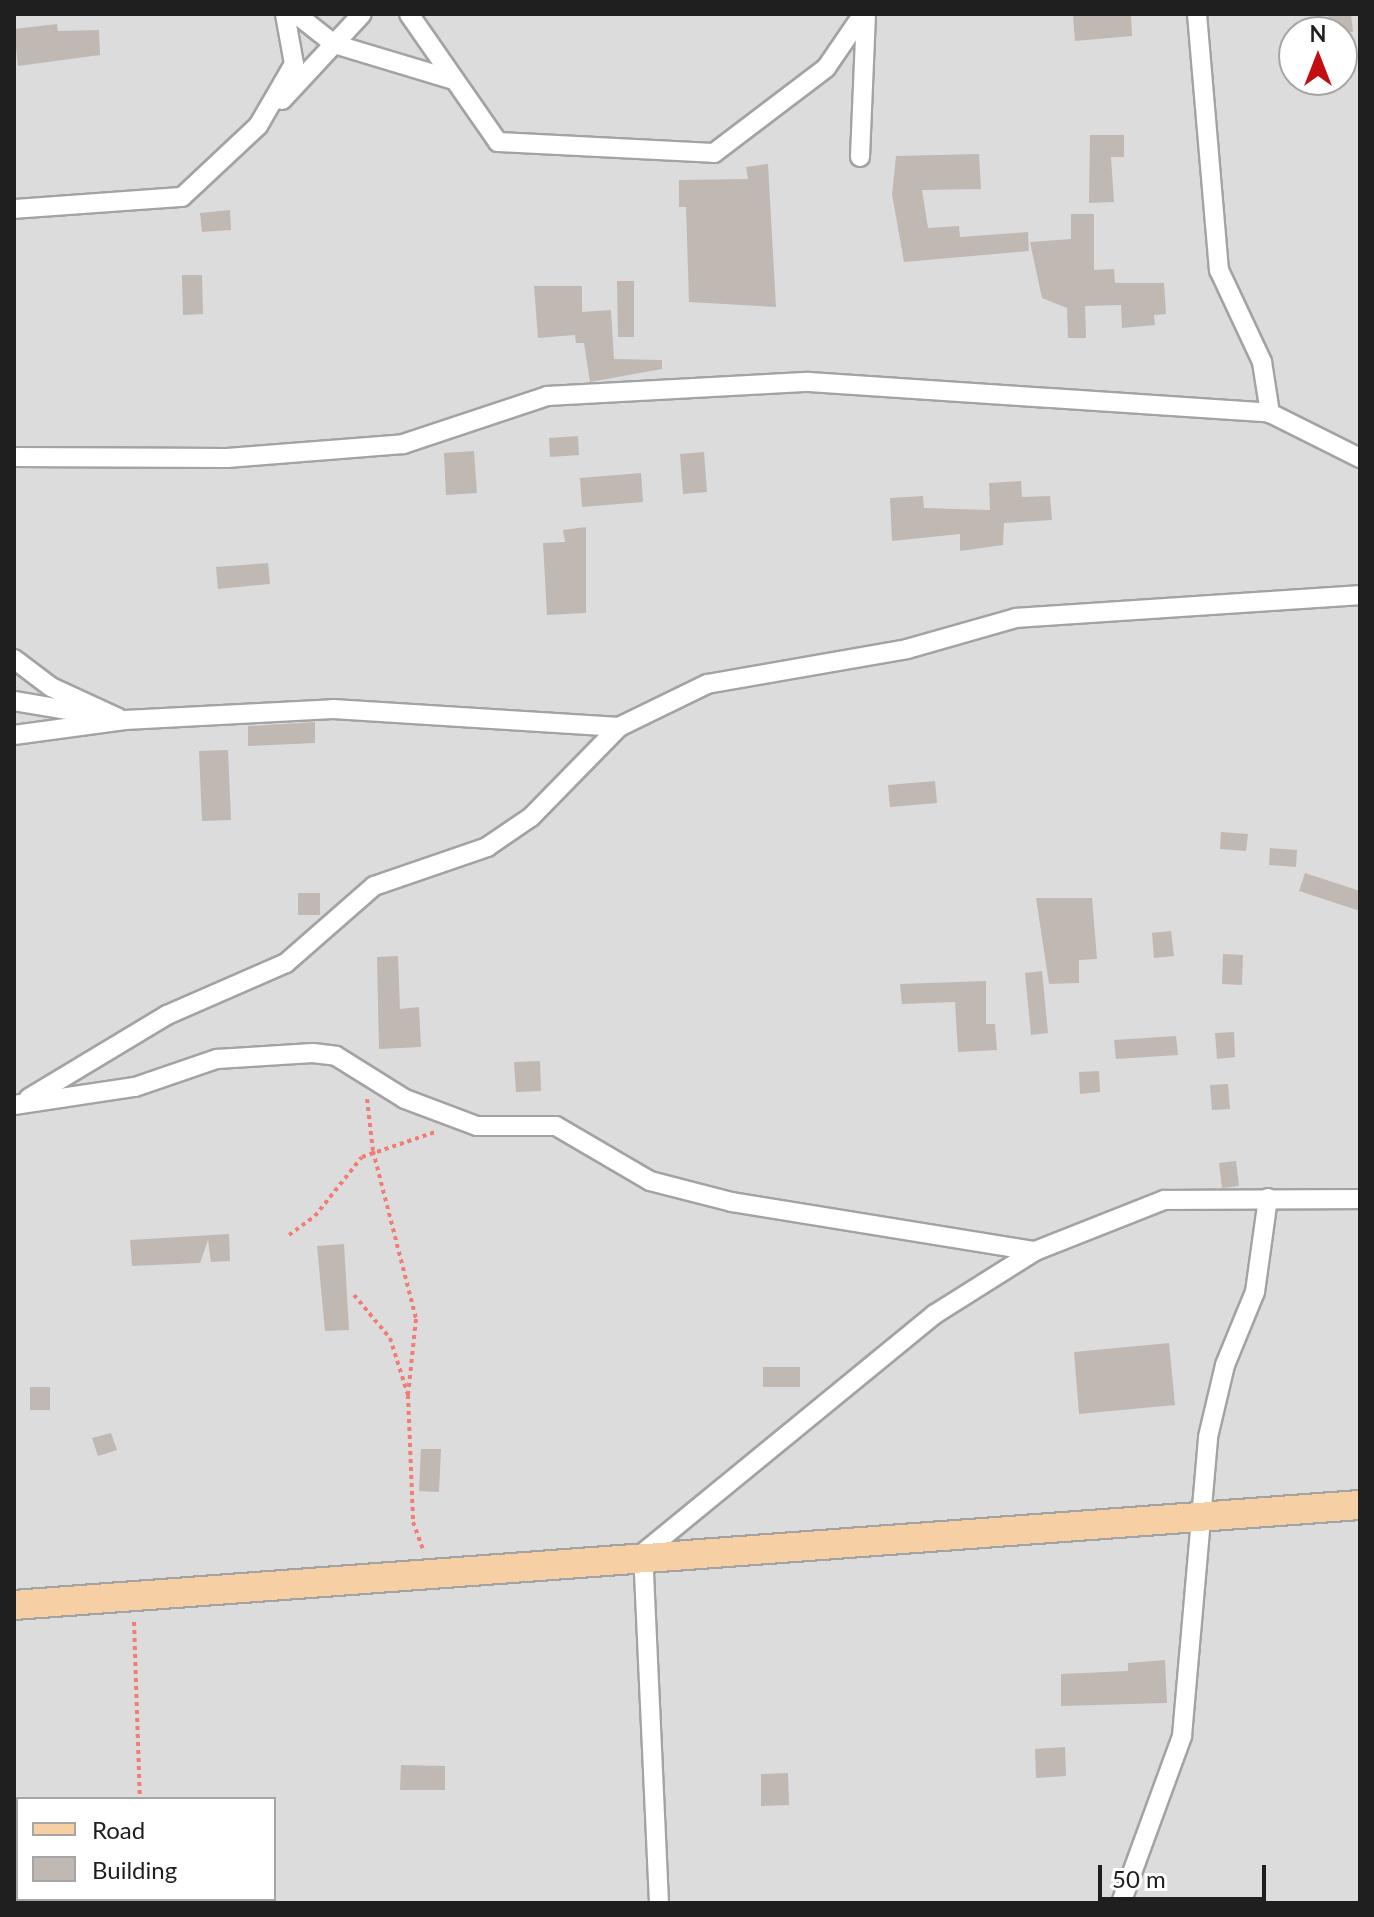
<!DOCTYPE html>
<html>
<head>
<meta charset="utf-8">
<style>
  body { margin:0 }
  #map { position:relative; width:1374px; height:1917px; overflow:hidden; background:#efece6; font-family:Lato,sans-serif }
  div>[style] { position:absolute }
  .residential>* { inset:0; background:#dddcdc }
  .building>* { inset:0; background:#c0b8b3 }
  .path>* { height:4px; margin-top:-2px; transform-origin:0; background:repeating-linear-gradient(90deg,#f17d75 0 4px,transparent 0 8px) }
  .roads { filter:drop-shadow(2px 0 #a3a3a3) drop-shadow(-2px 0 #a3a3a3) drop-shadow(0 2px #a3a3a3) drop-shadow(0 -2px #a3a3a3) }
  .street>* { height:18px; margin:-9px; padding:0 9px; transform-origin:9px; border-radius:9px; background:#fff }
  .primary>* { height:28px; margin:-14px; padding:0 14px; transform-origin:14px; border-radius:14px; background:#f6d0a4 }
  span { translate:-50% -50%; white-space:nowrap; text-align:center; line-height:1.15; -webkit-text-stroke:6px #fff; paint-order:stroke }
  .frame { position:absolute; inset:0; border:16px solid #1f1f1f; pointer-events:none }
  .legend { position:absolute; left:16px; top:1797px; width:260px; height:104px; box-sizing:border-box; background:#fff; border:2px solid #a5a5a5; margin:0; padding:10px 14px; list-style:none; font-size:24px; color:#1f1f1f }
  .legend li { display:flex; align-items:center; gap:16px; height:40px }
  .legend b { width:40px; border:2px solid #a5a5a5 }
  .north { position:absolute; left:1278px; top:16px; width:80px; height:80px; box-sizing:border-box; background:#fff; border:2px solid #a5a5a5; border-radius:50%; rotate:0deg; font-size:22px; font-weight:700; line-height:32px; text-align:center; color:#1f1f1f }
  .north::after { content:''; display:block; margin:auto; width:28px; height:36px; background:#c20d13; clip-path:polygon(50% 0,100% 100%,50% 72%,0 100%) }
  .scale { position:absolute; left:1098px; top:1865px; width:168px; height:36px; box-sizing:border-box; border:4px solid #1f1f1f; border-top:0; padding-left:10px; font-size:24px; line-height:28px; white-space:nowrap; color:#1f1f1f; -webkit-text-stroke:6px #fff; paint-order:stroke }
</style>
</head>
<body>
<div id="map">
  <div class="residential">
    <div style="clip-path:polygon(evenodd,14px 14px,1360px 14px,1360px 1903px,14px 1903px,14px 14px,1294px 32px,1342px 32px,1342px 80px,1294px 80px,1294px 32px,14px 14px,18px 1799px,274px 1799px,274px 1899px,18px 1899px,18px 1799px)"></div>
  </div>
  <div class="building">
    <div style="clip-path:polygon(1087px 14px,1131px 14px,1132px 36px,1075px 41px,1073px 15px)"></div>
    <div style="clip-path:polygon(1328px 14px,1351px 14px,1353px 32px,1331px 32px)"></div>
    <div style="clip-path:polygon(57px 24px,58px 31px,99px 30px,100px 55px,18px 66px,14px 29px)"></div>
    <div style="clip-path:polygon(1090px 135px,1124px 135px,1124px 157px,1111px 157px,1114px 202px,1089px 203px)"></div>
    <div style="clip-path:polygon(979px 154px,981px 189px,922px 190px,928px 228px,959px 226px,960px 237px,1028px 232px,1029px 251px,904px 262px,892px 194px,896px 156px)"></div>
    <div style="clip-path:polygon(768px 164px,776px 307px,689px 302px,686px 207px,679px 207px,679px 180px,748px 179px,746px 167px)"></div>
    <div style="clip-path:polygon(230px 210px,231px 230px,202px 232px,200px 213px)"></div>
    <div style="clip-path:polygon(1071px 214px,1094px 214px,1094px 270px,1114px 269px,1115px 283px,1164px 283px,1166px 314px,1154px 315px,1155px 325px,1122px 328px,1121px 305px,1085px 306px,1086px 338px,1068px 338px,1067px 308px,1042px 298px,1030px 242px,1071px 239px)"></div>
    <div style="clip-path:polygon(182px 275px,202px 275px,203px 314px,183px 315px)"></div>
    <div style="clip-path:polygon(617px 281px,634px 281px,634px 337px,618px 337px)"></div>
    <div style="clip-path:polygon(534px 286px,582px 286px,582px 312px,611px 310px,614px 359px,662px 360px,662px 369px,590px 382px,584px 343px,576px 343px,575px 335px,538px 338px)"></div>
    <div style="clip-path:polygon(578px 436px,579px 455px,550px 457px,549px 438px)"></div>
    <div style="clip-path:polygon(474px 451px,477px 493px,446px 495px,444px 453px)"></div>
    <div style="clip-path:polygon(704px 452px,707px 492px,683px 494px,680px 454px)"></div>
    <div style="clip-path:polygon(641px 473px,643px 502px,582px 507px,580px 478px)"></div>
    <div style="clip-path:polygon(1021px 481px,1022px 497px,1050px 496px,1052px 520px,1004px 523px,1003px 545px,960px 551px,960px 534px,892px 541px,890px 498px,923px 496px,924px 508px,990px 510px,989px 483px)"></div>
    <div style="clip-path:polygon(586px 527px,586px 613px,547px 615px,543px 543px,565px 542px,563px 530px)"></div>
    <div style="clip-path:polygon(268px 563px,270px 584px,218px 589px,216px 567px)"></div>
    <div style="clip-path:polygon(315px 722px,315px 743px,248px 746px,248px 726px)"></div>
    <div style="clip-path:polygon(228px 750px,231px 820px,202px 821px,199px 751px)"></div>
    <div style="clip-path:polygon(935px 781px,937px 803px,890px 807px,888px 785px)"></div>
    <div style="clip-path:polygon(1221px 832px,1248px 834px,1246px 851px,1220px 849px)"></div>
    <div style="clip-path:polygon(1270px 848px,1297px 850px,1296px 867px,1269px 865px)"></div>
    <div style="clip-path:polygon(1305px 873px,1360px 891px,1360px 911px,1299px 891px)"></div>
    <div style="clip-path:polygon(298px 893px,320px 893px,320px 915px,298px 915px)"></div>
    <div style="clip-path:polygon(1036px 898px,1092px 898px,1097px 959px,1079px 960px,1079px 983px,1049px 984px)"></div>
    <div style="clip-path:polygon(1171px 931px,1174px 956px,1154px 958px,1152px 933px)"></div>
    <div style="clip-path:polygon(1223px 954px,1243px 955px,1242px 985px,1222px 984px)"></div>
    <div style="clip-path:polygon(398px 956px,400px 1009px,419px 1007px,421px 1047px,379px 1049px,377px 957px)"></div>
    <div style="clip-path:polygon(1042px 971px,1048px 1033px,1031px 1035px,1025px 973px)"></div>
    <div style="clip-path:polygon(986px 981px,986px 1024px,995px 1024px,997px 1050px,958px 1052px,955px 1002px,902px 1004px,900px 984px)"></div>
    <div style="clip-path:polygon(1234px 1032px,1235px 1057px,1217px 1059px,1215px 1033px)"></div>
    <div style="clip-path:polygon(1176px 1036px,1178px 1055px,1116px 1059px,1114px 1040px)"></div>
    <div style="clip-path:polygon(540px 1061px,541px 1091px,516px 1092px,514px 1062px)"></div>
    <div style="clip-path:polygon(1099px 1071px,1100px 1092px,1080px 1094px,1079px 1072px)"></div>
    <div style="clip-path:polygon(1228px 1084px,1230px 1109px,1212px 1110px,1210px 1085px)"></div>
    <div style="clip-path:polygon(1236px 1161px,1239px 1186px,1222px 1188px,1219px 1163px)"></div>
    <div style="clip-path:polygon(229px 1234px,230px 1261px,211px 1262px,208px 1240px,200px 1263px,132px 1266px,130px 1240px)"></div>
    <div style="clip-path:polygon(344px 1244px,349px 1330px,325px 1331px,317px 1246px)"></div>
    <div style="clip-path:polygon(1169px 1343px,1175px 1405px,1079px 1414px,1074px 1352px)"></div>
    <div style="clip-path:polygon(763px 1367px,800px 1367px,800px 1387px,763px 1387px)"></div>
    <div style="clip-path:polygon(30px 1387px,50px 1387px,50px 1410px,30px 1410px)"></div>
    <div style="clip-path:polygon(111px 1433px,117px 1450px,98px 1456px,92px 1438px)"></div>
    <div style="clip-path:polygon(421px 1449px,441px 1449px,439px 1492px,419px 1491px)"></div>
    <div style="clip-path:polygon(1165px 1660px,1167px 1703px,1061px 1706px,1061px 1674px,1128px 1671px,1128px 1663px)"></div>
    <div style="clip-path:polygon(1065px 1747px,1066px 1776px,1036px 1778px,1035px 1749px)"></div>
    <div style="clip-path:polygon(401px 1765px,445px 1766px,445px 1790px,400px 1790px)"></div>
    <div style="clip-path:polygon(788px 1773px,789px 1805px,761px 1806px,761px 1774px)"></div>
  </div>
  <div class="path">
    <div style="left:367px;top:1099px;width:52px;rotate:83.4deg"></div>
    <div style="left:373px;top:1151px;width:173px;rotate:75.6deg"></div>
    <div style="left:416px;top:1319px;width:76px;rotate:96deg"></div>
    <div style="left:289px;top:1235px;width:32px;rotate:-36deg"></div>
    <div style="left:315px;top:1216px;width:75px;rotate:-51.5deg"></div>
    <div style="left:362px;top:1157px;width:77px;rotate:-18.9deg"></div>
    <div style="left:354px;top:1295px;width:56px;rotate:50.1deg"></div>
    <div style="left:390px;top:1338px;width:60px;rotate:72.5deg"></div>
    <div style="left:408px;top:1395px;width:127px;rotate:87.7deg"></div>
    <div style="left:413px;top:1522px;width:32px;rotate:70deg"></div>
    <div style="left:134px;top:1622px;width:177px;rotate:88.1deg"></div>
    <div style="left:150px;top:1899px;width:4px;rotate:76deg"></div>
  </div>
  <div class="roads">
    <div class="street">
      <div style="left:296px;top:14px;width:48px;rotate:38.3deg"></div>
      <div style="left:334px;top:44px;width:122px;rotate:16.7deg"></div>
      <div style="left:409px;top:14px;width:156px;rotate:55.2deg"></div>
      <div style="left:498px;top:142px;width:216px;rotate:2.9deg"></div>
      <div style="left:714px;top:153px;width:141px;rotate:-37.2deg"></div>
      <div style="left:826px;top:68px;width:65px;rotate:-55.6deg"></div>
      <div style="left:1197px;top:14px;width:257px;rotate:85.1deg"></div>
      <div style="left:1219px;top:270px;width:102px;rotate:64.9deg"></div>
      <div style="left:1262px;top:362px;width:52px;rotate:81.1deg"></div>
      <div style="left:282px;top:100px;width:117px;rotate:-47.1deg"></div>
      <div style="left:860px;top:157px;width:143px;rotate:-87.6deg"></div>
      <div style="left:14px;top:209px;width:168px;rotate:-4.1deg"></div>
      <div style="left:182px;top:197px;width:104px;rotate:-43.1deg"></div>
      <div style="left:258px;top:126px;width:72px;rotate:-59.9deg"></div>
      <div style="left:294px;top:64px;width:51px;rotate:-100.2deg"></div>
      <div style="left:14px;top:457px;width:213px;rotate:0.3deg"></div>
      <div style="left:227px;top:458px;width:177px;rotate:-4.5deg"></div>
      <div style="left:403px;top:444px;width:152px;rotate:-18.4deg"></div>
      <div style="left:547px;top:396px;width:262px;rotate:-3.1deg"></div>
      <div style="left:809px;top:382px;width:462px;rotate:3.8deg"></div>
      <div style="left:1270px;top:413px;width:101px;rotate:26.6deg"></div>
      <div style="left:14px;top:659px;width:46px;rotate:37.1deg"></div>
      <div style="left:51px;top:687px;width:74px;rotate:24.8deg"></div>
      <div style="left:14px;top:701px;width:73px;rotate:9.5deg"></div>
      <div style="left:14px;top:735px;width:112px;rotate:-7.7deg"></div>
      <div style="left:125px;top:720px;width:208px;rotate:-3deg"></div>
      <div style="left:333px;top:709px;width:287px;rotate:3.6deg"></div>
      <div style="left:619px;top:727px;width:98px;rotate:-26deg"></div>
      <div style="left:707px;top:684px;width:203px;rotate:-9.9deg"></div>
      <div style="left:907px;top:649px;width:113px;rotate:-15.9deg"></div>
      <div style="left:1016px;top:618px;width:345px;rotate:-3.8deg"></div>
      <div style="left:29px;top:1098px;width:161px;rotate:-31deg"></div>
      <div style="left:167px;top:1015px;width:130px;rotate:-23.6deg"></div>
      <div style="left:286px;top:963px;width:117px;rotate:-41.2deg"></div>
      <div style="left:374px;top:886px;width:120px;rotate:-19deg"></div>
      <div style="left:487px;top:847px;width:53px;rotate:-34.3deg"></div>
      <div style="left:531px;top:817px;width:126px;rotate:-45.6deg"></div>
      <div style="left:14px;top:1105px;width:122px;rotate:-8.5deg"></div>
      <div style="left:135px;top:1087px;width:87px;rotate:-18.9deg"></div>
      <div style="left:217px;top:1059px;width:96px;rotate:-3.6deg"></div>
      <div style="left:313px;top:1053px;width:23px;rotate:7deg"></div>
      <div style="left:336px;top:1056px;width:81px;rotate:31.9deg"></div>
      <div style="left:405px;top:1099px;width:77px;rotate:20.6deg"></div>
      <div style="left:477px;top:1126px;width:79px"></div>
      <div style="left:556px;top:1126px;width:109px;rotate:30.3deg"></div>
      <div style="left:650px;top:1181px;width:85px;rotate:14.4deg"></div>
      <div style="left:732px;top:1202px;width:307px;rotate:9.2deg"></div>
      <div style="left:659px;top:1903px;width:350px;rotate:-92.6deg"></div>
      <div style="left:643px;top:1553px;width:377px;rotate:-39.3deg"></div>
      <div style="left:935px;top:1314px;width:118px;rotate:-32.2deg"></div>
      <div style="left:1035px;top:1251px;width:139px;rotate:-21.6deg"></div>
      <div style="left:1164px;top:1200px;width:196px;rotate:-0.3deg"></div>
      <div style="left:1121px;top:1903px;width:178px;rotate:-69.9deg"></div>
      <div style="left:1182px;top:1736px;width:300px;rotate:-85deg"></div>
      <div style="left:1208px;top:1437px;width:74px;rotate:-76.7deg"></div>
      <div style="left:1225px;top:1365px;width:79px;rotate:-67.7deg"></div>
      <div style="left:1255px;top:1292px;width:95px;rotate:-82.1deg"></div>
    </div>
    <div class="primary">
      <div style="left:14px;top:1605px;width:1350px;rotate:-4.25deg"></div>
    </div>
  </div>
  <div class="frame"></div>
  <ul class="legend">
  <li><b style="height:10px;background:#f6d0a4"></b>Road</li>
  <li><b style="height:22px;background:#c0b8b3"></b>Building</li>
  </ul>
  <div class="north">N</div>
  <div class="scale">50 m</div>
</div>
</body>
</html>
